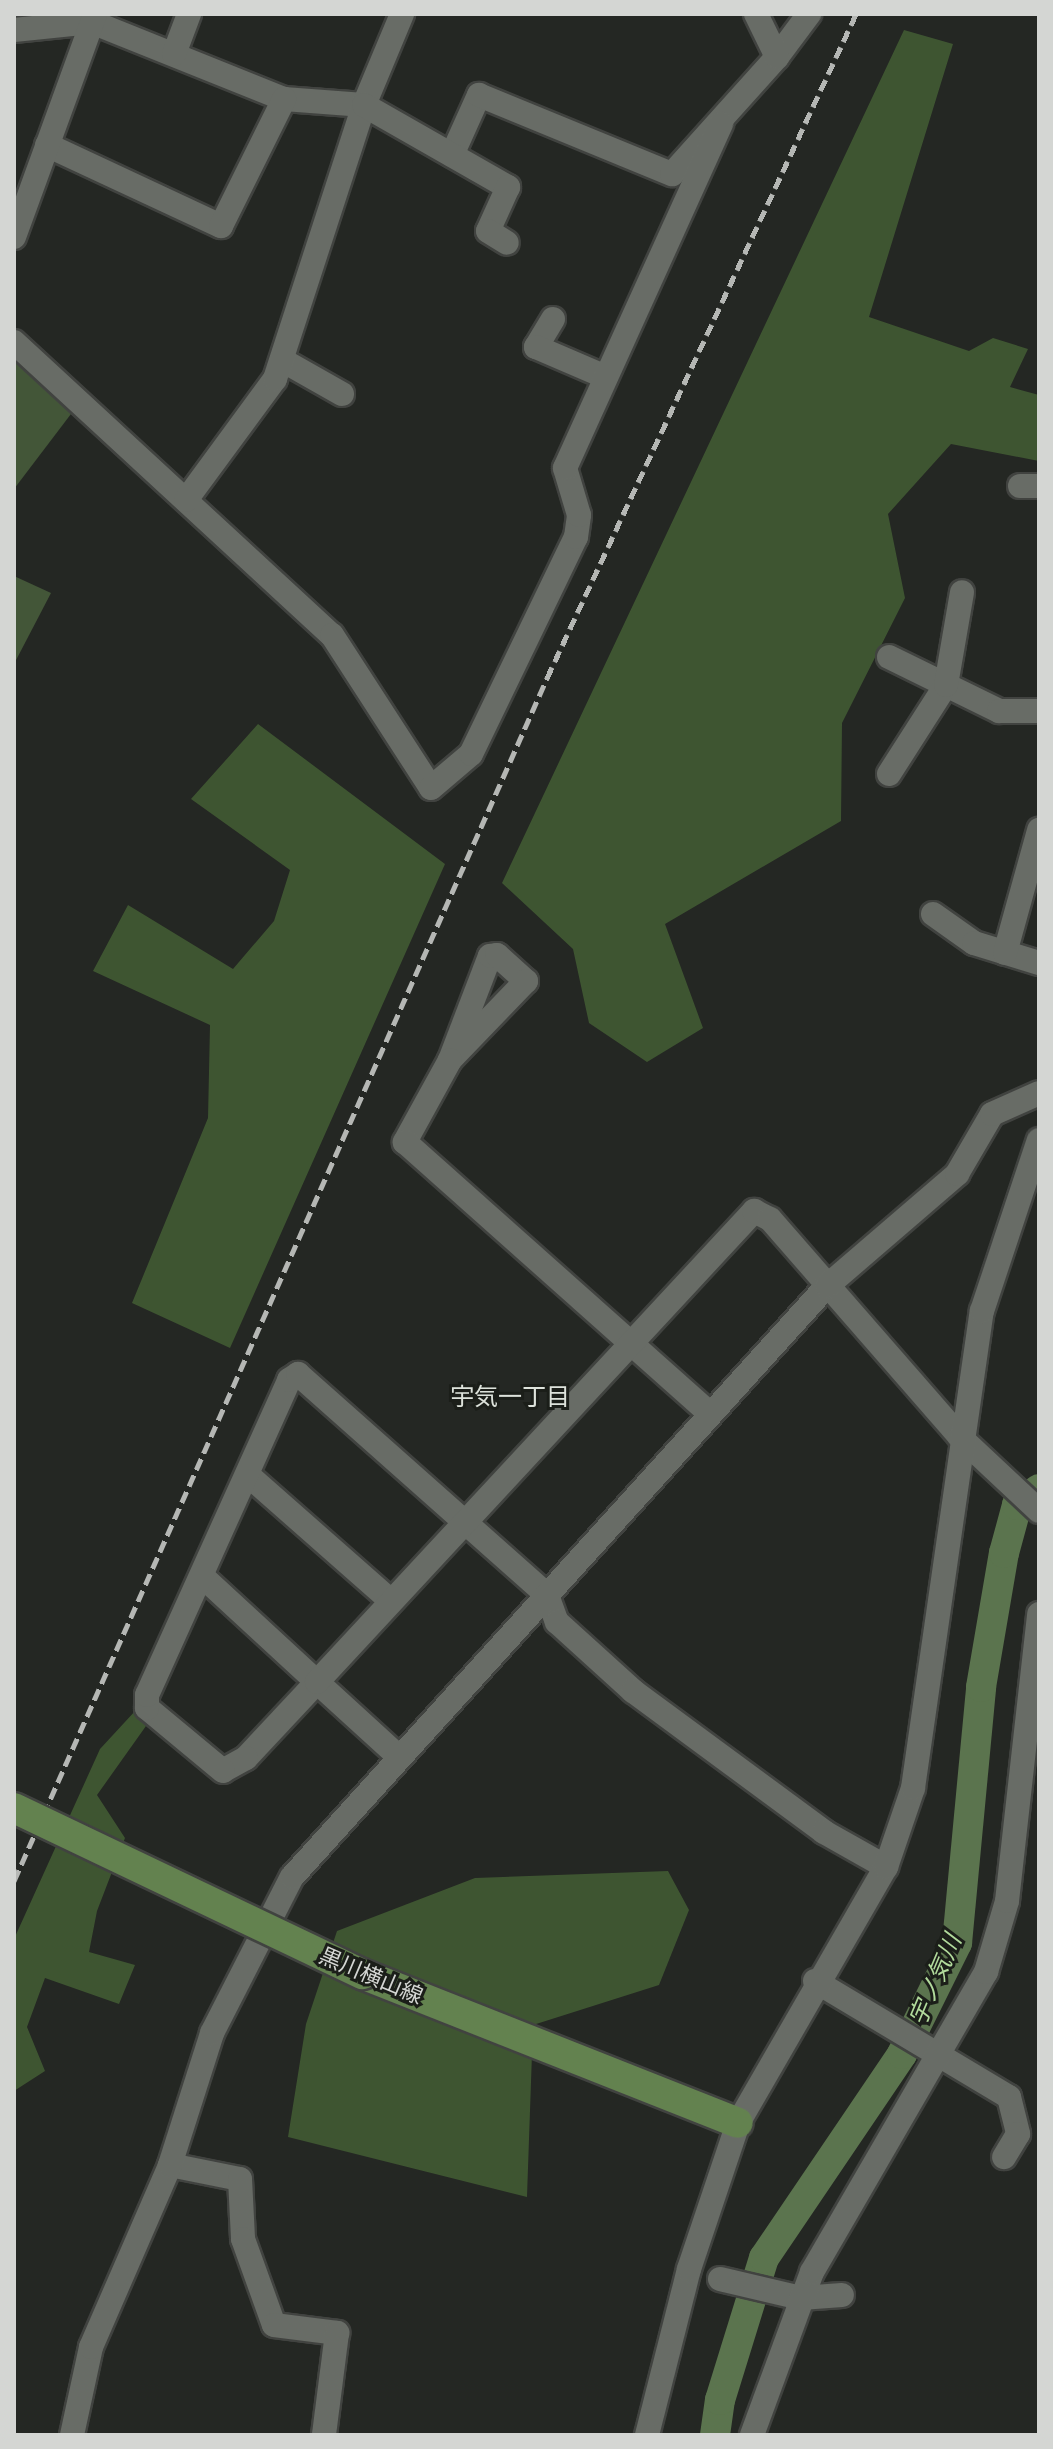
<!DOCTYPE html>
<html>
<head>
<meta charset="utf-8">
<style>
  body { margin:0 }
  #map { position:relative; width:1053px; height:2449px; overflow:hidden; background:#242723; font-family:Mulish,"Noto Sans JP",sans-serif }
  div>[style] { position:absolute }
  .green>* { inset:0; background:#435638 }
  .forest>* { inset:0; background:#3e5531 }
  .river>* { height:30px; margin:-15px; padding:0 15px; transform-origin:15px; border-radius:15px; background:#5b744e }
  .roads { filter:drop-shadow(2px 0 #414340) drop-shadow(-2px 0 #414340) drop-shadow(0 2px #414340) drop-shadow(0 -2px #414340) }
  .minor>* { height:24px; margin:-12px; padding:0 12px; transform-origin:12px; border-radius:12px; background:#686c66 }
  .major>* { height:30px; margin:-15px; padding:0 15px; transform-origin:15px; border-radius:15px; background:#63824f }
  .rail>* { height:5px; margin-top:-2.5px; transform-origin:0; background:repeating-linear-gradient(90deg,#b5b7b4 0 12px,transparent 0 18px) }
  .bridges { filter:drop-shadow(2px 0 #414340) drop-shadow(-2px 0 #414340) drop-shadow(0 2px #414340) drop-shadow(0 -2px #414340) }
  .major-bridge>* { height:30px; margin:-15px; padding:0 15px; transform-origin:15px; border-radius:15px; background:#63824f }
  span { translate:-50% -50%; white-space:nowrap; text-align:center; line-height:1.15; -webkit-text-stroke:6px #1b1e19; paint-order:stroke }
  .street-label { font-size:22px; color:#d4d6d3 }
  .neighbourhood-label { font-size:24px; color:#dde2db }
  .water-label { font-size:24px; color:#b2db9c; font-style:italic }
  .frame { position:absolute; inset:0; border:16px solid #d4d6d3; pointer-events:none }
</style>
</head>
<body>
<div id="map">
  <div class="green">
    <div style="clip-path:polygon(14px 351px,74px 410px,14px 489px)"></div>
    <div style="clip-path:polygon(14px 576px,51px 593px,14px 664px)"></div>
  </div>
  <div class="forest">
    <div style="clip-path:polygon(904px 30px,953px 44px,869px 317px,969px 351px,993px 338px,1028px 349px,1010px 387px,1039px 395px,1039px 461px,951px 444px,888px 514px,905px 598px,842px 723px,841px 821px,665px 924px,703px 1028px,647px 1062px,589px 1023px,573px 949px,502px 883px)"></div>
    <div style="clip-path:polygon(258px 724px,445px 864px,230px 1348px,132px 1303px,208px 1118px,210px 1025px,93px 971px,128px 905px,233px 969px,274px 921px,290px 870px,191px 799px)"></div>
    <div style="clip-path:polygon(136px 1710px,146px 1726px,97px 1795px,125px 1838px,97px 1911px,89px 1952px,135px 1965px,119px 2004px,45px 1978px,27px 2027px,45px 2071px,14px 2091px,14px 1939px,100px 1749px)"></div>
    <div style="clip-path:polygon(668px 1871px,689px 1910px,659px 1985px,533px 2025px,527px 2197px,288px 2137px,306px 2024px,337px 1931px,475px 1878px)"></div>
  </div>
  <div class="river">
    <div style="left:715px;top:2435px;width:35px;rotate:-82deg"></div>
    <div style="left:720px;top:2400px;width:149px;rotate:-72.8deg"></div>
    <div style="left:764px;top:2258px;width:246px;rotate:-55.9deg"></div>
    <div style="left:902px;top:2054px;width:124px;rotate:-63.6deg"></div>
    <div style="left:957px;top:1943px;width:257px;rotate:-84.6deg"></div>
    <div style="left:981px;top:1687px;width:136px;rotate:-80.3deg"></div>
    <div style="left:1004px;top:1553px;width:50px;rotate:-74.8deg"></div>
    <div style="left:1017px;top:1505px;width:27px;rotate:-36deg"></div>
  </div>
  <div class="roads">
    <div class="minor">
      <div style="left:14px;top:30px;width:78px;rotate:-5.9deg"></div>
      <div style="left:92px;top:22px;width:207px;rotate:21.9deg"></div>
      <div style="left:284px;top:99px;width:80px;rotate:4.3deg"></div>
      <div style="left:364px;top:105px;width:99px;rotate:-67.3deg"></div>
      <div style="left:174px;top:54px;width:43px;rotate:-69.4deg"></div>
      <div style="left:777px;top:57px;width:54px;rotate:-53.3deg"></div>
      <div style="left:47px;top:145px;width:192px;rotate:25deg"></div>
      <div style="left:221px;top:226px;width:142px;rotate:-63.6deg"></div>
      <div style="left:452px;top:155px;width:66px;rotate:-65.8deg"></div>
      <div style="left:479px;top:95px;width:209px;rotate:22.3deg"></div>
      <div style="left:672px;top:174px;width:157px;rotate:-48.1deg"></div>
      <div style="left:777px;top:57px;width:48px;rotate:-116deg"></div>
      <div style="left:14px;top:237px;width:237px;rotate:-70deg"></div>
      <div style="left:553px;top:319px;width:33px;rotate:121deg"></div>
      <div style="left:536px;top:347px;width:76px;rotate:23.2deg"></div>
      <div style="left:14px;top:342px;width:432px;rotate:42.7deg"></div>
      <div style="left:332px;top:635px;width:182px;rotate:57.1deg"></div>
      <div style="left:431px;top:788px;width:52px;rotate:-40.4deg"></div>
      <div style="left:471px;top:754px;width:241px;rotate:-64.2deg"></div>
      <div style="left:576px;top:537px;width:22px;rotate:-82deg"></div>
      <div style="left:579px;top:515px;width:49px;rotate:-106.6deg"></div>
      <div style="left:565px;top:468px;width:378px;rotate:-65.6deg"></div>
      <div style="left:282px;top:360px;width:69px;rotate:29.5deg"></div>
      <div style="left:1020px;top:486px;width:19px"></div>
      <div style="left:186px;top:500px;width:150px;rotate:-53.7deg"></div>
      <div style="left:275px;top:379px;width:288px;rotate:-72deg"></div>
      <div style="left:364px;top:105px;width:166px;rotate:29.7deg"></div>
      <div style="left:508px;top:187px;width:48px;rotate:114.4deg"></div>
      <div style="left:488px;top:231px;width:22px;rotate:32deg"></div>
      <div style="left:889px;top:657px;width:123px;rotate:26.1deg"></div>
      <div style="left:999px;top:711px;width:40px"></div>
      <div style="left:889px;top:774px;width:106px;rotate:-57.4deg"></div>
      <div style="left:946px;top:685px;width:94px;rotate:-80.2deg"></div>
      <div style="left:933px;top:914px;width:50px;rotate:35.3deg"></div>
      <div style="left:974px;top:943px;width:68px;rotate:17.1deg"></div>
      <div style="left:1005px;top:953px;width:128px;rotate:-74.5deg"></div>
      <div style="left:450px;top:1060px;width:111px;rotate:-69deg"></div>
      <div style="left:490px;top:956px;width:7px;rotate:-8deg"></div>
      <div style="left:497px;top:955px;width:39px;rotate:42deg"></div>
      <div style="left:526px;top:981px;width:110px;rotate:133.9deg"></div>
      <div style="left:450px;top:1060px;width:94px;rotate:118.8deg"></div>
      <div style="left:405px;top:1142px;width:409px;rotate:41.7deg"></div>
      <div style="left:248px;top:1475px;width:191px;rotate:41.4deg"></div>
      <div style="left:202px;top:1576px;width:156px;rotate:42.7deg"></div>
      <div style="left:317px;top:1682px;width:104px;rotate:133.1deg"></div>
      <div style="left:246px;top:1758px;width:26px;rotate:151deg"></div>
      <div style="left:223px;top:1771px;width:99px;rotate:-140.3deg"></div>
      <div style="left:147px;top:1708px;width:13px;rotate:-90deg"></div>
      <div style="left:147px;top:1695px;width:346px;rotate:-65.7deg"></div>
      <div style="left:289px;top:1380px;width:11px;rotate:-34deg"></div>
      <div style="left:298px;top:1374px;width:333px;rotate:41.6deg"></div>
      <div style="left:547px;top:1595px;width:29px;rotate:70deg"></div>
      <div style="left:557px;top:1622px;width:103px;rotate:42.2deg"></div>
      <div style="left:633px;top:1691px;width:237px;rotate:36.4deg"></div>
      <div style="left:824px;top:1832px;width:71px;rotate:29.4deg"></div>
      <div style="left:398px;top:1756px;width:110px;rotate:-137.6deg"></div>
      <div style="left:317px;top:1682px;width:643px;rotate:-47.14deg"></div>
      <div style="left:754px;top:1211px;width:18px;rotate:27deg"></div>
      <div style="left:770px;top:1219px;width:289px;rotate:48.9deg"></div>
      <div style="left:960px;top:1437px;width:108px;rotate:43.1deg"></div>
      <div style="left:815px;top:1981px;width:226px;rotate:30.9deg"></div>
      <div style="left:1009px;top:2097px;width:38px;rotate:76deg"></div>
      <div style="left:1018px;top:2134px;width:27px;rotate:121deg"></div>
      <div style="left:170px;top:2165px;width:71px;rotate:11.3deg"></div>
      <div style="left:240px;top:2179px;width:60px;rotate:87.1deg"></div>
      <div style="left:243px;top:2239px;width:91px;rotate:70.2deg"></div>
      <div style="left:274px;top:2325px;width:64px;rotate:7.2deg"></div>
      <div style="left:337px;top:2333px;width:103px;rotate:97.3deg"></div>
      <div style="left:720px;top:2279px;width:83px;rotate:13.2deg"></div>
      <div style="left:801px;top:2298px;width:41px;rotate:-4.2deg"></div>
      <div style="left:72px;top:2435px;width:90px;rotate:-77.8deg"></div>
      <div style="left:91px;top:2347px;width:198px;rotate:-66.5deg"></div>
      <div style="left:170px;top:2165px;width:139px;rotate:-72.3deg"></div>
      <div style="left:212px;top:2033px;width:175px;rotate:-62.9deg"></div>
      <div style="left:292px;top:1877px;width:797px;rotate:-47.85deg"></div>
      <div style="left:827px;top:1286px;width:172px;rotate:-40.7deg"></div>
      <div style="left:957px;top:1174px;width:69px;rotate:-59.7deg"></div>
      <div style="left:992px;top:1114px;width:51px;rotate:-24.1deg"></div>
      <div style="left:647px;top:2435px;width:171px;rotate:-75.8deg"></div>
      <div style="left:689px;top:2269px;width:154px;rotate:-71.4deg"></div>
      <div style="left:738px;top:2123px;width:296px;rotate:-60deg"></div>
      <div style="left:886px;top:1867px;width:83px;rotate:-71.1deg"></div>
      <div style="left:913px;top:1788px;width:482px;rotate:-81.8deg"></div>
      <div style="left:982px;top:1311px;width:180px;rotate:-71.6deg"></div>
      <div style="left:752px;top:2435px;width:174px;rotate:-69.8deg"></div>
      <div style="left:812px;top:2272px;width:347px;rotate:-59.9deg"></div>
      <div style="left:986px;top:1972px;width:74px;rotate:-73.5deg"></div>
      <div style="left:1007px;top:1901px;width:289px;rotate:-83.6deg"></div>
    </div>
    <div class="major">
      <div style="left:362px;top:1974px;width:404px;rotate:21.6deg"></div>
    </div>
  </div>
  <div class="rail">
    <div style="left:14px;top:1881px;width:1316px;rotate:-66.1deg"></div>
    <div style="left:547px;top:678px;width:732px;rotate:-65.04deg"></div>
  </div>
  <div class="bridges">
    <div class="major-bridge">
      <div style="left:14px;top:1808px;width:386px;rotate:25.5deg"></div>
    </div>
  </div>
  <div class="street-label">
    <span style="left:371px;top:1976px;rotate:23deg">黒川横山線</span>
  </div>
  <div class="neighbourhood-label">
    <span style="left:510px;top:1397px">宇気一丁目</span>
  </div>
  <div class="water-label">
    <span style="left:935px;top:1980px;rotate:-67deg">宇ノ気川</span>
  </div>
  <div class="frame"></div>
</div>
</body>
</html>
